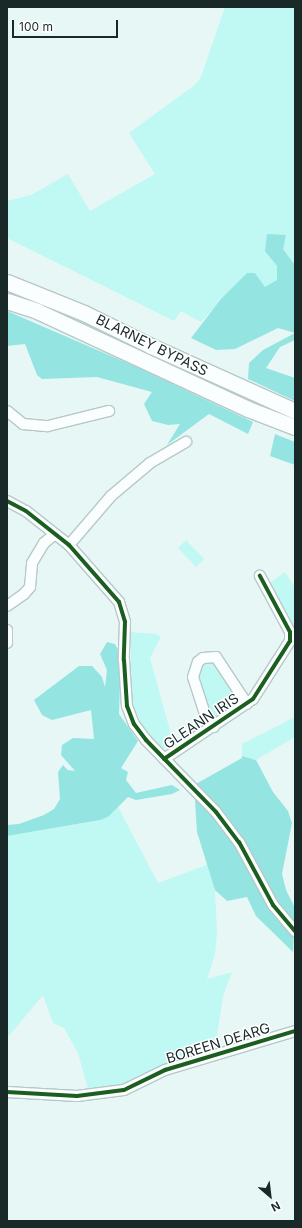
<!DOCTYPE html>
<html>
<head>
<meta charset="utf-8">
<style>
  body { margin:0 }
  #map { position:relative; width:302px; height:1228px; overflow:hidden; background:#e6f7f6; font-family:Inter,sans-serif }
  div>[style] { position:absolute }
  .green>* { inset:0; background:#c0f8f4 }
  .forest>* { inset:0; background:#94e5e1 }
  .roads { filter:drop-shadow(1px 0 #b8c8c7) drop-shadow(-1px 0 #b8c8c7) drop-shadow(0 1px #b8c8c7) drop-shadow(0 -1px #b8c8c7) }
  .minor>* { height:10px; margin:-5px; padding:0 5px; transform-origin:5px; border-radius:5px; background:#fbfefe }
  .highway>* { height:15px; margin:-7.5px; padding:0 7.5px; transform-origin:7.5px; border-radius:7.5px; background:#fbfefe }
  .cycleway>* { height:4px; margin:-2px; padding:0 2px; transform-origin:2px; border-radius:2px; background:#1b5e20 }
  span { translate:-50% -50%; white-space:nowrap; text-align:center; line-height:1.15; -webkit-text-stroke:3px #fff; paint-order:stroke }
  .street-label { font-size:14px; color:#192928 }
  .frame { position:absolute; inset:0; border:8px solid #192928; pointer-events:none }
  .north { position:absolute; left:250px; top:1176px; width:40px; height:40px; -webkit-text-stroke:3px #fff; paint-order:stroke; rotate:152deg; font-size:11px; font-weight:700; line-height:16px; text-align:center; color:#192928 }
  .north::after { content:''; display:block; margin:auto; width:14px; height:18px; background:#192928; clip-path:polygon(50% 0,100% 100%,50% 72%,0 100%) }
  .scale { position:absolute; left:12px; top:20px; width:106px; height:18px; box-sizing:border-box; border:2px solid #192928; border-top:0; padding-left:5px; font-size:12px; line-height:14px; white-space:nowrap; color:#192928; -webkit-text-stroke:3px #fff; paint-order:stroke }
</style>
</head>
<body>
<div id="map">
  <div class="green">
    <div style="clip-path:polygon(225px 7px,295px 7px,295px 265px,283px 249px,266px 251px,277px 266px,277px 280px,265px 288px,255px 273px,247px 273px,201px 322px,181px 311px,174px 321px,7px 238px,7px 201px,31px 195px,68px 174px,90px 211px,155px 174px,129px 133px,196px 84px,201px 77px)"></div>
    <div style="clip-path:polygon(186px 540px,204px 559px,196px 567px,178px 548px)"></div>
    <div style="clip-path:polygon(285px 572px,295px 588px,295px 636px,294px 628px,268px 584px)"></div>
    <div style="clip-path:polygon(130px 632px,156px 634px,161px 637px,150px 658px,174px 745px,166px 748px,160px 747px,143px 728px,132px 702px)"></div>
    <div style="clip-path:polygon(213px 661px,240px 701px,214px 720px,211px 719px,198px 684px,198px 670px,204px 663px)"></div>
    <div style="clip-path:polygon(295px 717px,295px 737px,256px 760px,242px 756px,242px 744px)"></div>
    <div style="clip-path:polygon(118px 807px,158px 883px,209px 864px,215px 890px,217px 933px,215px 954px,207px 979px,232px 972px,223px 996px,215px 1049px,169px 1063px,137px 1081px,110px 1089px,88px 1089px,78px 1053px,64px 1028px,53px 1023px,43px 995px,7px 1038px,7px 836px,100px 820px,108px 817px)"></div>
  </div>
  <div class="forest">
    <div style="clip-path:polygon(267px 234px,286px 235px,283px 249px,295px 265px,295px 340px,280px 347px,266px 368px,295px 378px,295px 401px,248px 379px,249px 363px,263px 350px,295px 333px,278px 328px,235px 349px,216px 350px,191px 338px,221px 299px,247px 273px,255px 273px,265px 287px,277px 280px,277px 266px,265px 251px)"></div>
    <div style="clip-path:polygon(7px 311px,139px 368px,253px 422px,248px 434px,209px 414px,167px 445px,180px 424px,168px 425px,152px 421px,144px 404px,152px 392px,97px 377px,42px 379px,37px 375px,25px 344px,7px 346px)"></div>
    <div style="clip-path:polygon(275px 434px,295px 442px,295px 465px,270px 456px)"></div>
    <div style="clip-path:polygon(107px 642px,115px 644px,121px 655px,119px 714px,138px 741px,121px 768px,128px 772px,126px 780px,136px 793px,172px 785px,180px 790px,172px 794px,136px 800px,128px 797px,108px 817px,100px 820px,7px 836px,7px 825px,19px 824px,44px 815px,54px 809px,60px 799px,58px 772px,63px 765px,68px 770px,75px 771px,61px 755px,62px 745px,73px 738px,94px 739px,91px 710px,52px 720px,42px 715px,34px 700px,79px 666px,92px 666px,102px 677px,105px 687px,107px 670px,100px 654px)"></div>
    <div style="clip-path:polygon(242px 756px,256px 760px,273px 792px,288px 811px,292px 823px,282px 874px,286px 890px,295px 908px,293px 952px,256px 916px,247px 897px,227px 901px,215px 890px,197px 832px,194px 785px,242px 758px)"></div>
  </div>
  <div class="roads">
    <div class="minor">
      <div style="left:7px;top:411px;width:21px;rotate:39deg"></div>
      <div style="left:23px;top:424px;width:25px;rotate:5deg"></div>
      <div style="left:48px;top:426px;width:63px;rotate:-13.8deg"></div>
      <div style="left:7px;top:501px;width:21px;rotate:28deg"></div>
      <div style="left:26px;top:511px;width:55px;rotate:38.3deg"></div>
      <div style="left:69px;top:545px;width:76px;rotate:48.7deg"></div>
      <div style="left:119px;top:602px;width:21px;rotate:73deg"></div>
      <div style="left:125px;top:622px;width:38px;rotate:92deg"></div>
      <div style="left:124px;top:660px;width:46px;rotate:86.3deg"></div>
      <div style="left:127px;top:706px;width:19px;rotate:69deg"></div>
      <div style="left:134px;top:724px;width:20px;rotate:53deg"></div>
      <div style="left:146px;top:740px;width:100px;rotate:45.8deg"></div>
      <div style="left:216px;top:812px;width:38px;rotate:53deg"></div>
      <div style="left:239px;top:842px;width:72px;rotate:61.6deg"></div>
      <div style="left:273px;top:905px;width:34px;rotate:50deg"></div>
      <div style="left:69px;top:545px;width:65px;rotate:-49.4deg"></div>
      <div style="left:111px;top:496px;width:51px;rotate:-40.2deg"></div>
      <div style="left:150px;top:463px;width:42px;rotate:-30.3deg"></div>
      <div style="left:7px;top:606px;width:21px;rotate:-35deg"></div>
      <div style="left:24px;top:594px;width:9px;rotate:-49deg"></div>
      <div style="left:30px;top:587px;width:24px;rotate:-85deg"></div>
      <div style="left:32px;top:563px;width:23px;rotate:-59deg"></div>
      <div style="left:44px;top:543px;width:14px;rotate:-39deg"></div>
      <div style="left:7px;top:630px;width:13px;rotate:90deg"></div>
      <div style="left:214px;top:727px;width:16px;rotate:-125deg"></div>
      <div style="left:205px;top:714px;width:39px;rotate:-108deg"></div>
      <div style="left:193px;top:677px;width:16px;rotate:-72deg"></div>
      <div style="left:198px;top:662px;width:6px;rotate:-39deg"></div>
      <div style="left:203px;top:658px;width:13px;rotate:-4deg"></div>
      <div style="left:216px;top:657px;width:56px;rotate:56.6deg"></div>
      <div style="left:164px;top:759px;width:107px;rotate:-34deg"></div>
      <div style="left:253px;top:699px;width:69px;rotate:-57.5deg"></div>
      <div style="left:290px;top:641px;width:9px;rotate:-90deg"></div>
      <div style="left:290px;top:632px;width:64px;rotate:-118.2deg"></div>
      <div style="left:7px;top:1092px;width:70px;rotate:3.3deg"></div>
      <div style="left:77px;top:1096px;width:47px;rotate:-7.3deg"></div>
      <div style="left:124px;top:1090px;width:46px;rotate:-26deg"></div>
      <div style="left:165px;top:1070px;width:136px;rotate:-16.7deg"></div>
    </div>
    <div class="highway">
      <div style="left:7px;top:282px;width:83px;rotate:21.9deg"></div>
      <div style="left:84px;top:313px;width:75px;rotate:26.2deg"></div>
      <div style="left:151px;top:346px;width:158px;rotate:24.3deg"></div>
      <div style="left:7px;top:301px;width:32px;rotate:18deg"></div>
      <div style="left:37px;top:311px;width:233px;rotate:24.9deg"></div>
      <div style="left:248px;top:409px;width:50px;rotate:21deg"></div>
    </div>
  </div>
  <div class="cycleway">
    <div style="left:7px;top:501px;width:21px;rotate:28deg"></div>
    <div style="left:26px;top:511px;width:55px;rotate:38.3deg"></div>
    <div style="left:69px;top:545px;width:76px;rotate:48.7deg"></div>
    <div style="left:119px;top:602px;width:21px;rotate:73deg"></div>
    <div style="left:125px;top:622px;width:38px;rotate:92deg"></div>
    <div style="left:124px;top:660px;width:46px;rotate:86.3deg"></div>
    <div style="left:127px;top:706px;width:19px;rotate:69deg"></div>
    <div style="left:134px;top:724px;width:20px;rotate:53deg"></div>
    <div style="left:146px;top:740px;width:100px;rotate:45.8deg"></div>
    <div style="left:216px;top:812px;width:38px;rotate:53deg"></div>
    <div style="left:239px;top:842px;width:72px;rotate:61.6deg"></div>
    <div style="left:273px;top:905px;width:34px;rotate:50deg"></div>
    <div style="left:164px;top:759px;width:107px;rotate:-34deg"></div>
    <div style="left:253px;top:699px;width:69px;rotate:-57.5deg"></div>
    <div style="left:290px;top:641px;width:9px;rotate:-90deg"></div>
    <div style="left:290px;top:632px;width:64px;rotate:-118.2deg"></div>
    <div style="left:7px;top:1092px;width:70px;rotate:3.3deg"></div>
    <div style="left:77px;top:1096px;width:47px;rotate:-7.3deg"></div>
    <div style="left:124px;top:1090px;width:46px;rotate:-26deg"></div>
    <div style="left:165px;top:1070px;width:136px;rotate:-16.7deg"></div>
  </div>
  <div class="street-label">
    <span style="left:152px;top:345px;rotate:26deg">BLARNEY BYPASS</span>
    <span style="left:201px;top:721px;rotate:-34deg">GLEANN IRIS</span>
    <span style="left:218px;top:1043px;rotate:-17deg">BOREEN DEARG</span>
  </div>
  <div class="frame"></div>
  <div class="north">N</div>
  <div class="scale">100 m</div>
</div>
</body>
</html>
